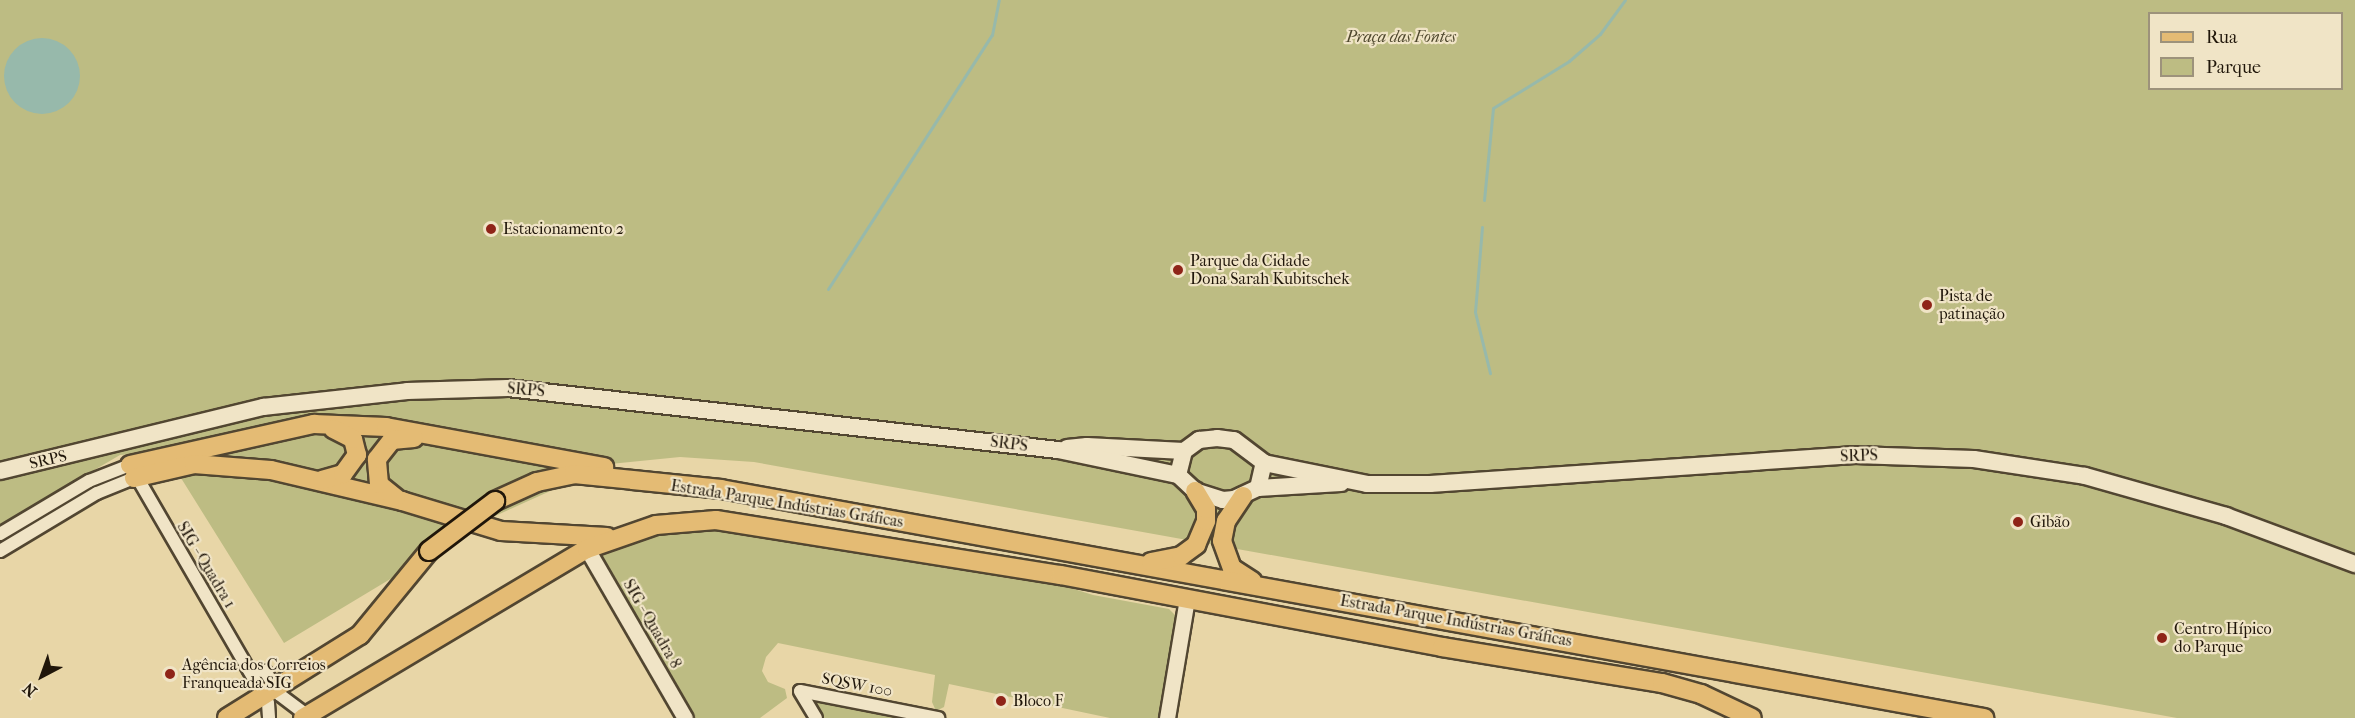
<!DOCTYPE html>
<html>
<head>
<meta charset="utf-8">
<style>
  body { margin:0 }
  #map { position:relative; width:2355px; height:718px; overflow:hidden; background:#e8d6a7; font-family:"IM FELL French Canon",serif }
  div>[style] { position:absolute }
  .green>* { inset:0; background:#bdbc83 }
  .water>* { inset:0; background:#97b9ab }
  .round { border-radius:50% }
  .stream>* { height:3px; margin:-1.5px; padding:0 1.5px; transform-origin:1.5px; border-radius:1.5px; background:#97b9ab }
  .roads { filter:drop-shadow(2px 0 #524631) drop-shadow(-2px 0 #524631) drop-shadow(0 2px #524631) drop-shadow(0 -2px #524631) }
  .minor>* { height:12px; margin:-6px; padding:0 6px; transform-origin:6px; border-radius:6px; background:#f0e4c6 }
  .tertiary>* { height:15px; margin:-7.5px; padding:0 7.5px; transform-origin:7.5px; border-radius:7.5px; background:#f0e4c6 }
  .secondary>* { height:16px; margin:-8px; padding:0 8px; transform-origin:8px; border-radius:8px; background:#f0e4c6 }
  .primary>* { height:18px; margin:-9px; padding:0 9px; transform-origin:9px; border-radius:9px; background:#e4bb74 }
  .bridges { filter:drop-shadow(2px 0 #20160a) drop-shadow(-2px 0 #20160a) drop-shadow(0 2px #20160a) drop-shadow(0 -2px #20160a) }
  .primary-bridge>* { height:18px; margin:-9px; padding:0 9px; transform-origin:9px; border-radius:9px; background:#e4bb74 }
  .dots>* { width:16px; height:16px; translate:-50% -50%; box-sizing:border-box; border:3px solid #f0e4c6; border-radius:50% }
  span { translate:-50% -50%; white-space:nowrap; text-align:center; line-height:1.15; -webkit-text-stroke:4.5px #f0e4c6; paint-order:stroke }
  .park-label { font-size:16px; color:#4f482e; font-style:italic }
  .poi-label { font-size:16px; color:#20160a }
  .left { translate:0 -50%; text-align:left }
  .street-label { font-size:16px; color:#20160a }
  .legend { position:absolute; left:2148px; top:12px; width:195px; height:78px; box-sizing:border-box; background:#f0e4c6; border:2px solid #9d927b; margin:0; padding:8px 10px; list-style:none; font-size:18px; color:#20160a }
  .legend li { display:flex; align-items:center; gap:12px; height:30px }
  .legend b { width:30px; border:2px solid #9d927b }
  .north { position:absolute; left:12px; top:646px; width:60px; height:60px; -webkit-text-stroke:4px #f0e4c6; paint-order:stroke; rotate:221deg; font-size:16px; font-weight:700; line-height:24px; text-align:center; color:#20160a }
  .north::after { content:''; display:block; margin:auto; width:21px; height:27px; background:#20160a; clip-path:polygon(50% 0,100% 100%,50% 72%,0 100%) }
</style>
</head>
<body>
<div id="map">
  <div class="green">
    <div style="clip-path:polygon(evenodd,0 0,2355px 0,2355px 718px,2177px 718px,754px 462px,680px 457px,610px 464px,495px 516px,284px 643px,176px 470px,153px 452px,120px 455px,0 525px,0 0,2150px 14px,2342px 14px,2342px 88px,2150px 88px,2150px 14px)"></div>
    <div style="clip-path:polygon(734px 528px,1058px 584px,1093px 595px,1169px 609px,1179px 619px,1162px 718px,1110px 718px,949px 684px,944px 707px,936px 711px,932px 702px,935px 675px,778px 643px,766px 657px,762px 671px,768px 682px,785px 689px,787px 698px,760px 718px,693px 718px,601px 562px,602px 555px,629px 541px,664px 533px)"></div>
    <div style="clip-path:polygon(815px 700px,920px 718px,819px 718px)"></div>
  </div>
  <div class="water">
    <div class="round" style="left:4px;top:38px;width:76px;height:76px"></div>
  </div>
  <div class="stream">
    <div style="left:1484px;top:200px;width:92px;rotate:-84.4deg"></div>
    <div style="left:1493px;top:108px;width:89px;rotate:-31.7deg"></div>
    <div style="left:1569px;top:61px;width:41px;rotate:-41.1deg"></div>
    <div style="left:1600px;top:34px;width:42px;rotate:-53.7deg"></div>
    <div style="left:1482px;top:227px;width:85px;rotate:94.7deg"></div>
    <div style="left:1475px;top:312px;width:63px;rotate:76.2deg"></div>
    <div style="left:828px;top:289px;width:302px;rotate:-57.2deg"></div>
    <div style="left:992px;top:35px;width:36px;rotate:-79deg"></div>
  </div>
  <div class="roads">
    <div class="minor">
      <div style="left:0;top:534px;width:104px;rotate:-30.8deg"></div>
      <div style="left:89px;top:481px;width:44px;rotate:-21.3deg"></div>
      <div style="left:130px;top:465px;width:275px;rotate:59.9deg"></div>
      <div style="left:268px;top:703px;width:15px;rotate:86deg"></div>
      <div style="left:0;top:551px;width:113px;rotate:-30.9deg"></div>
      <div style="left:97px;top:493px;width:40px;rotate:-22deg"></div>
      <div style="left:249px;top:670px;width:16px;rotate:4deg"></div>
      <div style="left:265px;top:671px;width:28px;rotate:58deg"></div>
      <div style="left:280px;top:695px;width:38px;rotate:37deg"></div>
      <div style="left:816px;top:718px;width:31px;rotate:-121deg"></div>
      <div style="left:800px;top:691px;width:141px;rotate:11.1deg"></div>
    </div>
    <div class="tertiary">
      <div style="left:587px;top:549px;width:195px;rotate:59.9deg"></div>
      <div style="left:1167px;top:718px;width:122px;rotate:-80.5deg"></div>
    </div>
    <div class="secondary">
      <div style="left:1067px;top:448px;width:20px;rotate:-6deg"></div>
      <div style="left:1087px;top:446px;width:97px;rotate:3deg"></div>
      <div style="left:0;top:471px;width:271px;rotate:-13.7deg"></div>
      <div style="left:263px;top:407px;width:145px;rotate:-6.3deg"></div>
      <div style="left:407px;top:391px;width:101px;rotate:-1.7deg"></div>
      <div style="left:508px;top:388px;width:553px;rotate:6.43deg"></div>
      <div style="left:1058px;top:450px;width:123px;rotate:11.8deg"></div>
      <div style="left:1178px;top:475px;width:23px;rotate:43deg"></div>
      <div style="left:1195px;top:491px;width:29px;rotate:18deg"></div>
      <div style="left:1223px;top:500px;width:11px;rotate:-5deg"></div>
      <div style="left:1234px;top:499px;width:26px;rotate:-25deg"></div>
      <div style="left:1258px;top:488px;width:26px;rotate:-77deg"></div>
      <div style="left:1178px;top:475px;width:25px;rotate:-76deg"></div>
      <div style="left:1184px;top:451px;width:19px;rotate:-36deg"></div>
      <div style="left:1199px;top:440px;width:18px;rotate:-6deg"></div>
      <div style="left:1217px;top:438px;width:17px;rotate:7deg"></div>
      <div style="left:1234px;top:440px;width:38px;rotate:37deg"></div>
      <div style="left:1264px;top:463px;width:105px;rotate:11.5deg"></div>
      <div style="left:1367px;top:484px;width:63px"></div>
      <div style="left:1430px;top:484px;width:426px;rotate:-3.9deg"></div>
      <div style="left:1855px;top:455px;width:119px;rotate:1.9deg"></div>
      <div style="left:1974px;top:459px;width:112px;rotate:8.7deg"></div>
      <div style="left:2085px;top:476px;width:147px;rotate:15.8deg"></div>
      <div style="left:2226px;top:516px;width:138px;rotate:20.4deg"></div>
      <div style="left:1258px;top:488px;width:83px;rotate:-3.4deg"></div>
    </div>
    <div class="primary">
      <div style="left:130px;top:465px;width:189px;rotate:-12.6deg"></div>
      <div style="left:314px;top:424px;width:72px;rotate:2.4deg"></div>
      <div style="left:386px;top:427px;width:222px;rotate:10.4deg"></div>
      <div style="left:134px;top:478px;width:62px;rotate:-13.1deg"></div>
      <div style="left:194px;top:464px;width:77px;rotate:4.5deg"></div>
      <div style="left:271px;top:470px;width:135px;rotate:13.3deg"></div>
      <div style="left:402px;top:501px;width:103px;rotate:16.9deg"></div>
      <div style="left:501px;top:531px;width:106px;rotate:3.2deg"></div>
      <div style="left:322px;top:480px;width:22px;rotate:-16deg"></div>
      <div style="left:343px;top:474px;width:24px;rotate:-54deg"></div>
      <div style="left:357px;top:455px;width:16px;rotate:-104deg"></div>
      <div style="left:353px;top:439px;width:22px;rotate:-153deg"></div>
      <div style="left:1243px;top:496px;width:30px;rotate:124deg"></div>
      <div style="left:1226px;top:521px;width:20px;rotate:101deg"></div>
      <div style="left:1222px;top:541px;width:29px;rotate:70deg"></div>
      <div style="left:1232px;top:568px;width:24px;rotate:33deg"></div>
      <div style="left:396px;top:498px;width:22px;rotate:-141deg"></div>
      <div style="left:379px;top:484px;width:25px;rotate:-95deg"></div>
      <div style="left:377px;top:459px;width:24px;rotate:-52deg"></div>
      <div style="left:392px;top:440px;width:22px;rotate:-5deg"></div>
      <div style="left:495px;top:501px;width:46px;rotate:-24.3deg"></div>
      <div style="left:537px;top:482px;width:38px;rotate:-12deg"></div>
      <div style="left:574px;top:474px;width:148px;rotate:5.8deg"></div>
      <div style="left:721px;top:489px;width:1284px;rotate:10.28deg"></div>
      <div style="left:1151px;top:562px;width:31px;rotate:-11deg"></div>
      <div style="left:1181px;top:556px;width:19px;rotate:-36deg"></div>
      <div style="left:1196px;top:545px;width:26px;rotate:-67deg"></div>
      <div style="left:1206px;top:521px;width:12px;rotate:-90deg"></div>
      <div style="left:1206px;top:509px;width:21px;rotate:-121deg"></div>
      <div style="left:227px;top:718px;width:157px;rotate:-32deg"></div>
      <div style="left:360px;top:635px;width:109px;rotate:-50.6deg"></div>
      <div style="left:303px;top:718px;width:330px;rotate:-30.8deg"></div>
      <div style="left:587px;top:549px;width:73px;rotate:-19.2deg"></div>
      <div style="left:656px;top:525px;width:60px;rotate:-4.8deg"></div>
      <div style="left:716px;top:520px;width:349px;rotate:9.1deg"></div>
      <div style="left:1061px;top:575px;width:388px;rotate:10.7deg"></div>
      <div style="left:1442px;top:647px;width:223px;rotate:9.3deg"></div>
      <div style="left:1662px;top:683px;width:41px;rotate:15.8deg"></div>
      <div style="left:1701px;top:694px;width:56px;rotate:25.2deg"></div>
    </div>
  </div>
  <div class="bridges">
    <div class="primary-bridge">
      <div style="left:429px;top:551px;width:83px;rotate:-37.1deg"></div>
    </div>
  </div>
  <div class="dots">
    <div style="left:491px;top:229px;background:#8f2418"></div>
    <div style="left:1178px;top:270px;background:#8f2418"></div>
    <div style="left:1927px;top:305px;background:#8f2418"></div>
    <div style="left:2018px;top:522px;background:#8f2418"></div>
    <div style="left:2162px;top:638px;background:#8f2418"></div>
    <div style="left:170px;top:674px;background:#8f2418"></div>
    <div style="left:1001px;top:701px;background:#8f2418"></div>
  </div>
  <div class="park-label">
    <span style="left:1401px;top:37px">Praça das Fontes</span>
  </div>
  <div class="poi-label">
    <span class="left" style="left:503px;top:229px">Estacionamento 2</span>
    <span class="left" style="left:1190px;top:270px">Parque da Cidade<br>Dona Sarah Kubitschek</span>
    <span class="left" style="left:1939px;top:305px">Pista de<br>patinação</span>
    <span class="left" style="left:2030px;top:522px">Gibão</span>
    <span class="left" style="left:2174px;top:638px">Centro Hípico<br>do Parque</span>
    <span class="left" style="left:182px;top:674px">Agência dos Correios<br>Franqueada SIG</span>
    <span class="left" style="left:1013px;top:701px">Bloco F</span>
  </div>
  <div class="street-label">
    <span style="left:526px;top:390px;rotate:5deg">SRPS</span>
    <span style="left:1009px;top:444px;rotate:7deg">SRPS</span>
    <span style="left:1859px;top:456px;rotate:-2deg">SRPS</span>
    <span style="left:48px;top:460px;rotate:-13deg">SRPS</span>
    <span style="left:787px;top:504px;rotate:9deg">Estrada Parque Indústrias Gráficas</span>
    <span style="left:206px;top:565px;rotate:59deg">SIG - Quadra 1</span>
    <span style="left:1456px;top:621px;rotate:10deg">Estrada Parque Indústrias Gráficas</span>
    <span style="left:652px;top:624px;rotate:60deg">SIG - Quadra 8</span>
    <span style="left:857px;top:685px;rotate:11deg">SQSW 100</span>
  </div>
  <ul class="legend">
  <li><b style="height:8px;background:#e4bb74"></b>Rua</li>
  <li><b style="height:16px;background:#bdbc83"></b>Parque</li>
  </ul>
  <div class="north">N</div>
</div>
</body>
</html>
